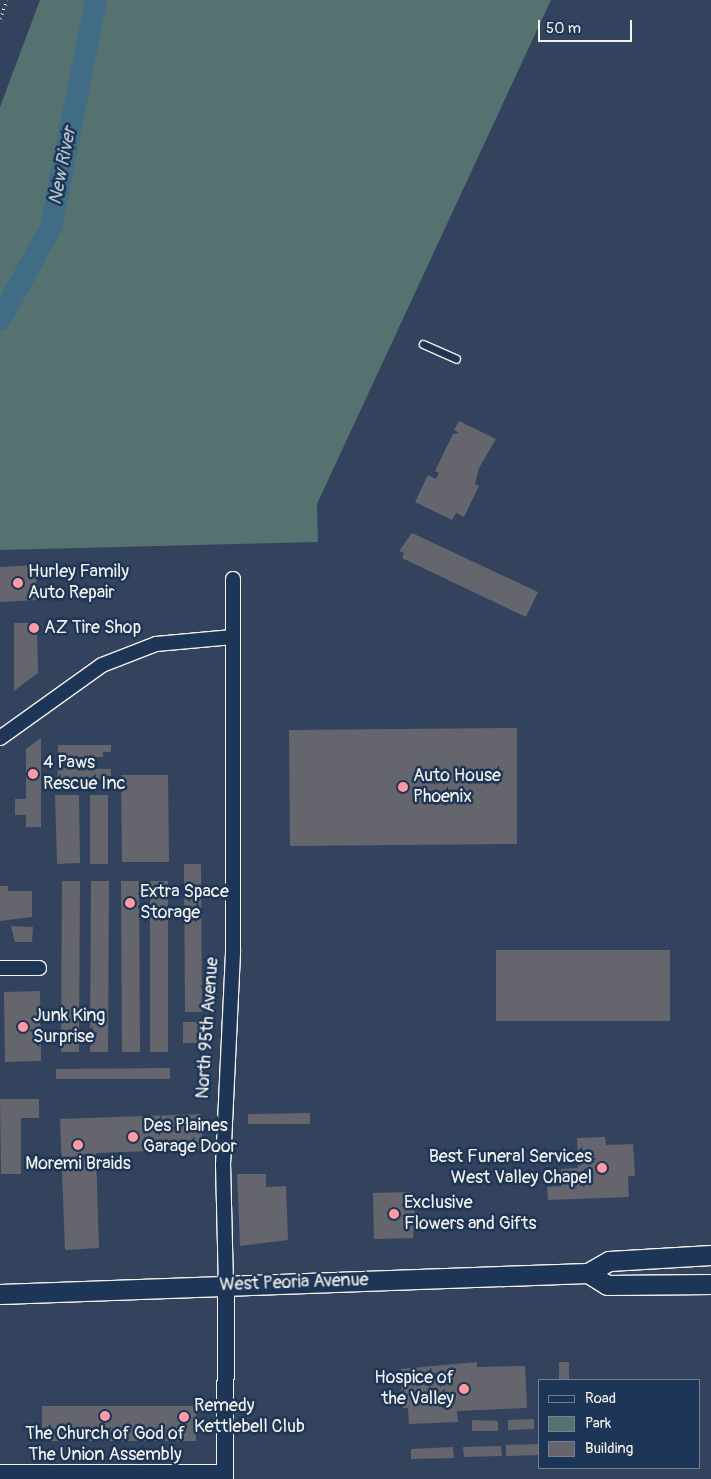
<!DOCTYPE html>
<html>
<head>
<meta charset="utf-8">
<style>
  body { margin:0 }
  #map { position:relative; width:711px; height:1479px; overflow:hidden; background:#33435e; font-family:Pangolin,sans-serif }
  div>[style] { position:absolute }
  .green>* { inset:0; background:#557270 }
  .river>* { height:22px; margin:-11px; padding:0 11px; transform-origin:11px; border-radius:11px; background:#406c86 }
  .building>* { inset:0; background:#65656e }
  .path>* { height:2.5px; margin-top:-1.25px; transform-origin:0; background:repeating-linear-gradient(90deg,#f4f1e8 0 1px,transparent 0 5px) }
  .roads { filter:drop-shadow(1px 0 #f4f1e8) drop-shadow(-1px 0 #f4f1e8) drop-shadow(0 1px #f4f1e8) drop-shadow(0 -1px #f4f1e8) }
  .service>* { height:7px; margin:-3.5px; padding:0 3.5px; transform-origin:3.5px; border-radius:3.5px; background:#1d3557 }
  .minor>* { height:14px; margin:-7px; padding:0 7px; transform-origin:7px; border-radius:7px; background:#1d3557 }
  .tertiary>* { height:16px; margin:-8px; padding:0 8px; transform-origin:8px; border-radius:8px; background:#1d3557 }
  .secondary>* { height:19px; margin:-9.5px; padding:0 9.5px; transform-origin:9.5px; border-radius:9.5px; background:#1d3557 }
  .dots>* { width:14px; height:14px; translate:-50% -50%; box-sizing:border-box; border:2px solid #1d3557; border-radius:50% }
  span { translate:-50% -50%; white-space:nowrap; text-align:center; line-height:1.15; -webkit-text-stroke:5px #1d3557; paint-order:stroke }
  .poi-label { font-size:18px; color:#f4f1e8 }
  .left { translate:0 -50%; text-align:left }
  .right { translate:-100% -50%; text-align:right }
  .street-label { font-size:18px; color:#f4f1e8 }
  .water-label { font-size:19px; color:#b5c2c6; font-style:italic }
  .legend { position:absolute; left:538px; top:1379px; width:162px; height:90px; box-sizing:border-box; background:#1d3557; border:1px solid #738091; margin:0; padding:6px 9px; list-style:none; font-size:15px; color:#f4f1e8 }
  .legend li { display:flex; align-items:center; gap:10px; height:25px }
  .legend b { width:25px; border:1px solid #738091 }
  .scale { position:absolute; left:538px; top:20px; width:94px; height:22px; box-sizing:border-box; border:2px solid #f4f1e8; border-top:0; padding-left:6px; font-size:15px; line-height:18px; white-space:nowrap; color:#f4f1e8; -webkit-text-stroke:4px #1d3557; paint-order:stroke }
</style>
</head>
<body>
<div id="map">
  <div class="green">
    <div style="clip-path:polygon(40px 0,551px 0,317px 504px,318px 542px,0 550px,0 107px)"></div>
  </div>
  <div class="river">
    <div style="left:0;top:320px;width:106px;rotate:-61.3deg"></div>
    <div style="left:51px;top:227px;width:231px;rotate:-78.8deg"></div>
  </div>
  <div class="building">
    <div style="clip-path:polygon(459px 421px,496px 439px,479px 468px,475px 484px,479px 486px,464px 517px,456px 513px,452px 520px,415px 502px,428px 475px,436px 479px,439px 473px,435px 471px,453px 434px,459px 433px,454px 430px)"></div>
    <div style="clip-path:polygon(412px 533px,538px 592px,526px 617px,402px 558px,404px 553px,399px 551px)"></div>
    <div style="clip-path:polygon(36px 565px,37px 600px,0 602px,0 567px)"></div>
    <div style="clip-path:polygon(14px 623px,37px 623px,38px 673px,14px 691px)"></div>
    <div style="clip-path:polygon(517px 728px,517px 844px,290px 846px,289px 730px)"></div>
    <div style="clip-path:polygon(41px 738px,41px 827px,26px 827px,26px 815px,15px 815px,15px 799px,26px 799px,26px 749px)"></div>
    <div style="clip-path:polygon(58px 745px,111px 745px,111px 752px,103px 752px,103px 757px,58px 757px)"></div>
    <div style="clip-path:polygon(58px 768px,111px 769px,111px 776px,103px 776px,103px 781px,57px 781px)"></div>
    <div style="clip-path:polygon(121px 775px,168px 775px,169px 862px,122px 862px)"></div>
    <div style="clip-path:polygon(55px 795px,79px 795px,80px 863px,57px 864px)"></div>
    <div style="clip-path:polygon(90px 795px,108px 795px,108px 864px,90px 864px)"></div>
    <div style="clip-path:polygon(184px 864px,201px 864px,202px 1012px,185px 1012px)"></div>
    <div style="clip-path:polygon(62px 881px,80px 881px,79px 1052px,61px 1052px)"></div>
    <div style="clip-path:polygon(91px 881px,109px 881px,108px 1052px,90px 1052px)"></div>
    <div style="clip-path:polygon(121px 881px,139px 881px,140px 1052px,122px 1052px)"></div>
    <div style="clip-path:polygon(150px 881px,168px 881px,168px 1052px,150px 1052px)"></div>
    <div style="clip-path:polygon(0 886px,8px 886px,8px 891px,32px 891px,32px 917px,0 921px)"></div>
    <div style="clip-path:polygon(11px 926px,33px 927px,32px 942px,15px 942px)"></div>
    <div style="clip-path:polygon(496px 950px,670px 950px,670px 1021px,496px 1021px)"></div>
    <div style="clip-path:polygon(40px 991px,41px 1061px,5px 1062px,4px 992px)"></div>
    <div style="clip-path:polygon(183px 1022px,203px 1022px,203px 1043px,183px 1043px)"></div>
    <div style="clip-path:polygon(170px 1068px,170px 1079px,56px 1079px,56px 1069px)"></div>
    <div style="clip-path:polygon(0 1099px,39px 1099px,39px 1118px,21px 1118px,21px 1174px,1px 1174px)"></div>
    <div style="clip-path:polygon(310px 1113px,310px 1124px,248px 1124px,248px 1114px)"></div>
    <div style="clip-path:polygon(201px 1114px,203px 1149px,96px 1153px,99px 1248px,65px 1250px,60px 1119px)"></div>
    <div style="clip-path:polygon(605px 1137px,606px 1145px,633px 1144px,635px 1176px,628px 1176px,629px 1197px,548px 1200px,547px 1187px,561px 1186px,561px 1169px,578px 1168px,577px 1138px)"></div>
    <div style="clip-path:polygon(237px 1174px,266px 1174px,266px 1187px,286px 1186px,288px 1240px,240px 1246px)"></div>
    <div style="clip-path:polygon(411px 1192px,411px 1210px,415px 1209px,413px 1238px,374px 1239px,373px 1193px)"></div>
    <div style="clip-path:polygon(477px 1362px,477px 1367px,525px 1366px,527px 1408px,457px 1411px,458px 1422px,409px 1424px,408px 1408px,402px 1408px,401px 1369px)"></div>
    <div style="clip-path:polygon(559px 1362px,569px 1362px,569px 1380px,559px 1380px)"></div>
    <div style="clip-path:polygon(42px 1406px,196px 1406px,196px 1441px,42px 1441px)"></div>
    <div style="clip-path:polygon(534px 1419px,534px 1429px,508px 1430px,508px 1420px)"></div>
    <div style="clip-path:polygon(472px 1420px,498px 1421px,498px 1431px,472px 1431px)"></div>
    <div style="clip-path:polygon(540px 1444px,540px 1455px,506px 1456px,506px 1445px)"></div>
    <div style="clip-path:polygon(501px 1446px,502px 1456px,464px 1457px,463px 1447px)"></div>
    <div style="clip-path:polygon(453px 1447px,454px 1458px,411px 1459px,411px 1449px)"></div>
  </div>
  <div class="path">
    <div style="left:0;top:19px;width:20px;rotate:-70deg"></div>
  </div>
  <div class="roads">
    <div class="service">
      <div style="left:423px;top:344px;width:36px;rotate:24deg"></div>
    </div>
    <div class="minor">
      <div style="left:0;top:738px;width:125px;rotate:-35.6deg"></div>
      <div style="left:102px;top:665px;width:58px;rotate:-21.3deg"></div>
      <div style="left:156px;top:644px;width:77px;rotate:-5.2deg"></div>
      <div style="left:0;top:968px;width:39px"></div>
      <div style="left:226px;top:1286px;width:121px;rotate:-91.4deg"></div>
      <div style="left:223px;top:1165px;width:215px;rotate:-87.3deg"></div>
      <div style="left:233px;top:950px;width:371px;rotate:-90deg"></div>
      <div style="left:0;top:1472px;width:225px"></div>
    </div>
    <div class="tertiary">
      <div style="left:225px;top:1479px;width:193px;rotate:-89.7deg"></div>
    </div>
    <div class="secondary">
      <div style="left:588px;top:1273px;width:22px;rotate:32deg"></div>
      <div style="left:607px;top:1285px;width:104px;rotate:-0.6deg"></div>
      <div style="left:0;top:1294px;width:588px;rotate:-2.05deg"></div>
      <div style="left:588px;top:1273px;width:24px;rotate:-30deg"></div>
      <div style="left:609px;top:1261px;width:102px;rotate:-3.4deg"></div>
    </div>
  </div>
  <div class="dots">
    <div style="left:18px;top:583px;background:#ff9aa2"></div>
    <div style="left:34px;top:628px;background:#ff9aa2"></div>
    <div style="left:33px;top:774px;background:#ff9aa2"></div>
    <div style="left:403px;top:787px;background:#ff9aa2"></div>
    <div style="left:130px;top:903px;background:#ff9aa2"></div>
    <div style="left:23px;top:1027px;background:#ff9aa2"></div>
    <div style="left:133px;top:1137px;background:#ff9aa2"></div>
    <div style="left:78px;top:1145px;background:#ff9aa2"></div>
    <div style="left:602px;top:1168px;background:#ff9aa2"></div>
    <div style="left:394px;top:1214px;background:#ff9aa2"></div>
    <div style="left:464px;top:1389px;background:#ff9aa2"></div>
    <div style="left:105px;top:1416px;background:#ff9aa2"></div>
    <div style="left:184px;top:1417px;background:#ff9aa2"></div>
  </div>
  <div class="poi-label">
    <span class="left" style="left:28px;top:583px">Hurley Family<br>Auto Repair</span>
    <span class="left" style="left:44px;top:628px">AZ Tire Shop</span>
    <span class="left" style="left:43px;top:774px">4 Paws<br>Rescue Inc</span>
    <span class="left" style="left:413px;top:787px">Auto House<br>Phoenix</span>
    <span class="left" style="left:140px;top:903px">Extra Space<br>Storage</span>
    <span class="left" style="left:33px;top:1027px">Junk King<br>Surprise</span>
    <span class="left" style="left:143px;top:1137px">Des Plaines<br>Garage Door</span>
    <span class="right" style="left:592px;top:1168px">Best Funeral Services<br>West Valley Chapel</span>
    <span style="left:78px;top:1164px">Moremi Braids</span>
    <span class="left" style="left:404px;top:1214px">Exclusive<br>Flowers and Gifts</span>
    <span class="right" style="left:454px;top:1389px">Hospice of<br>the Valley</span>
    <span class="left" style="left:194px;top:1417px">Remedy<br>Kettlebell Club</span>
    <span style="left:105px;top:1445px">The Church of God of<br>The Union Assembly</span>
  </div>
  <div class="street-label">
    <span style="left:208px;top:1028px;rotate:-86deg">North 95th Avenue</span>
    <span style="left:294px;top:1283px;rotate:-2deg">West Peoria Avenue</span>
  </div>
  <div class="water-label">
    <span style="left:63px;top:166px;rotate:-79deg">New River</span>
  </div>
  <ul class="legend">
  <li><b style="height:6px;background:#1d3557"></b>Road</li>
  <li><b style="height:14px;background:#557270"></b>Park</li>
  <li><b style="height:14px;background:#65656e"></b>Building</li>
  </ul>
  <div class="scale">50 m</div>
</div>
</body>
</html>
